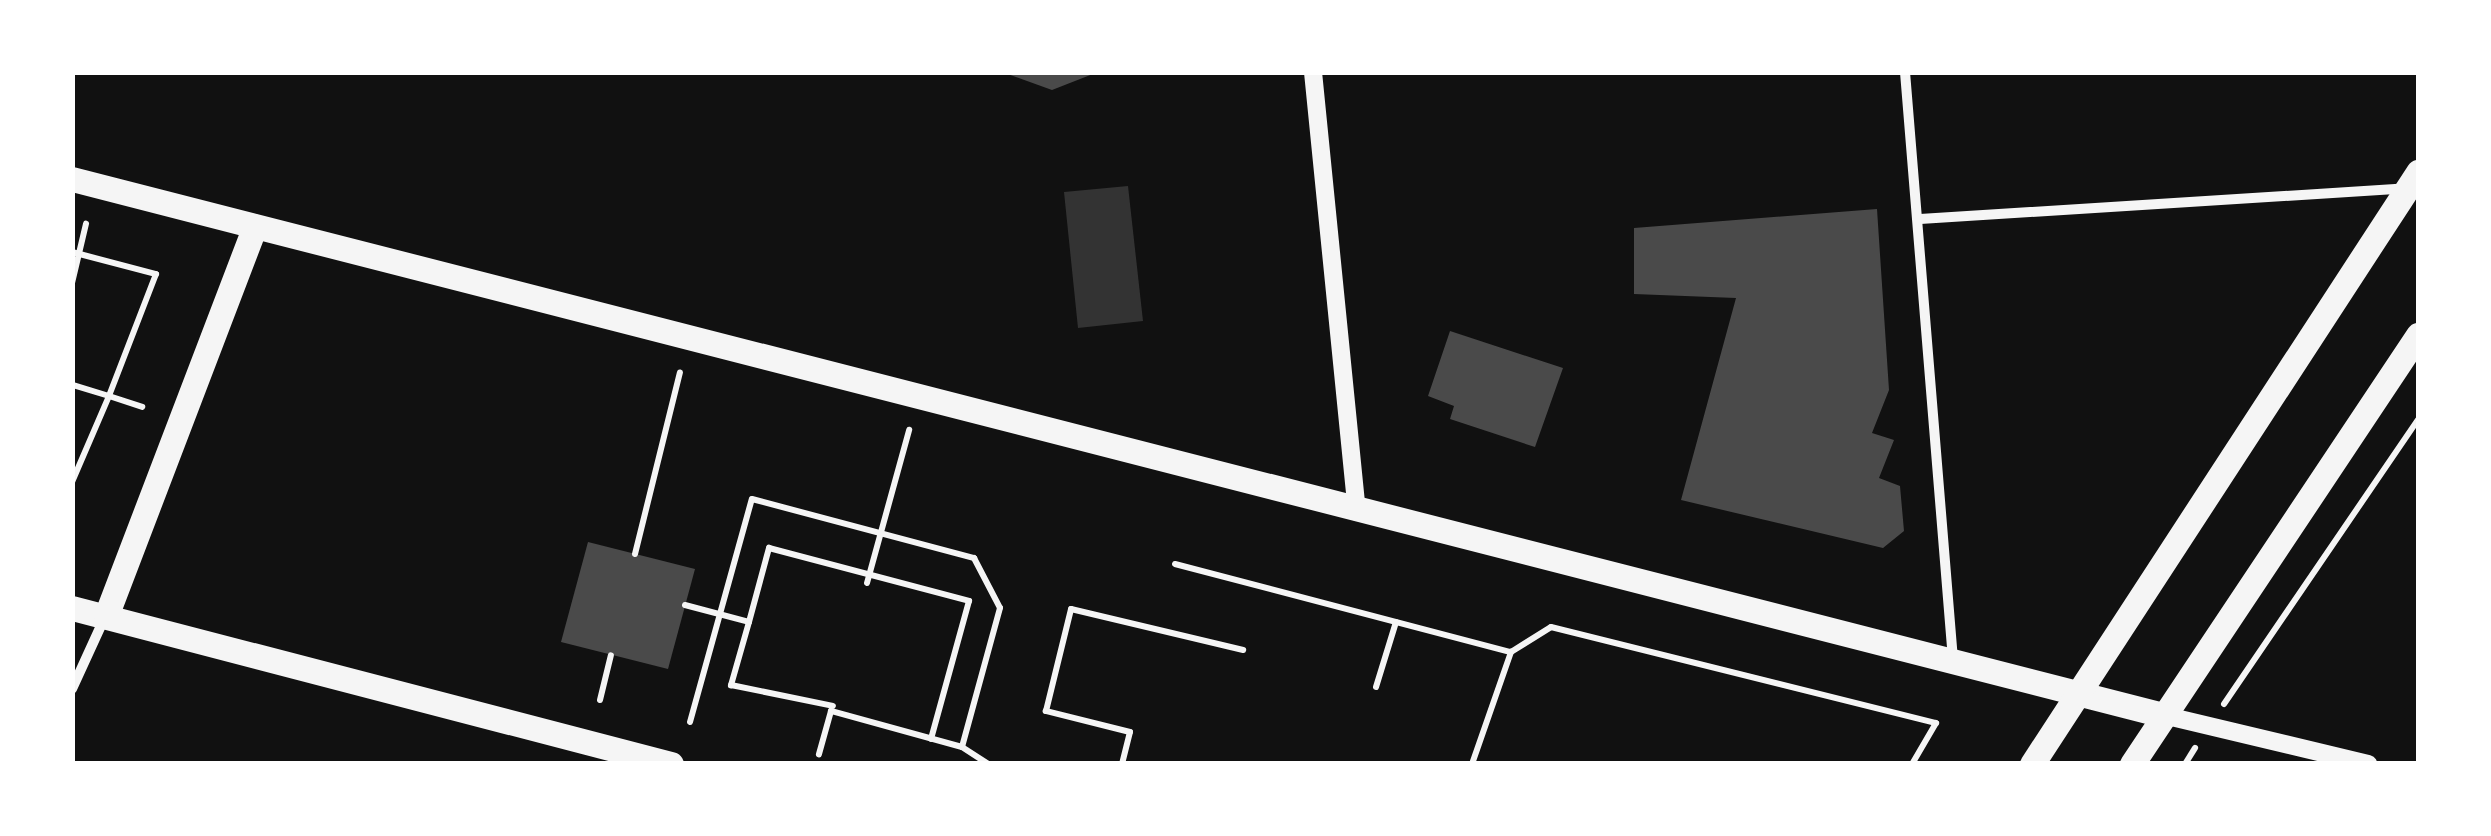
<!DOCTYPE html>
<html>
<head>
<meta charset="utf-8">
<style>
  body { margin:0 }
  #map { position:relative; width:2491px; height:836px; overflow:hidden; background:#111; font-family:"Exo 2",sans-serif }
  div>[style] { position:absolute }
  .water>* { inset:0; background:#333 }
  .building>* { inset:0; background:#4a4a4a }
  .path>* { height:6px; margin:-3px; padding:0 3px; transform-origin:3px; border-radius:3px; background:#f5f5f5 }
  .minor>* { height:10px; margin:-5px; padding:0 5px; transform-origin:5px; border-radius:5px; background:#f5f5f5 }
  .tertiary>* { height:18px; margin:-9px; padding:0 9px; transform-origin:9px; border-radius:9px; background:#f5f5f5 }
  .primary>* { height:25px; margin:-12.5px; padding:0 12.5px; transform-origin:12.5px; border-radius:12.5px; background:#f5f5f5 }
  span { translate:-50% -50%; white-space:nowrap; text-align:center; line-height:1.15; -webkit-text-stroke:8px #fff; paint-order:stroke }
  .frame { position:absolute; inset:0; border:75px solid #fff; pointer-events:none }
</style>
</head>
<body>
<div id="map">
  <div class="water">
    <div style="clip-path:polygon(1128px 186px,1143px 321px,1078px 328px,1064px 192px)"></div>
  </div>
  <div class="building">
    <div style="clip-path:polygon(1002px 72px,1098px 72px,1052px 90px)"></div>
    <div style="clip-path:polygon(1877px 209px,1889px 390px,1872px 433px,1894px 440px,1879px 478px,1900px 486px,1904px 531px,1883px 548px,1681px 500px,1736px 298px,1634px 294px,1634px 228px)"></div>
    <div style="clip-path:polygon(1450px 331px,1563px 368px,1535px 447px,1450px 419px,1454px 406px,1428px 396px)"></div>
    <div style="clip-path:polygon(588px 542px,695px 569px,668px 669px,561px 642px)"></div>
  </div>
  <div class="path">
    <div style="left:72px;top:252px;width:87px;rotate:14.7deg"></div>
    <div style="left:156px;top:274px;width:131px;rotate:111.1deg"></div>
    <div style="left:109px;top:396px;width:39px;rotate:-163deg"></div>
    <div style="left:72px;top:283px;width:61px;rotate:-76.7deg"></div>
    <div style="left:72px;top:482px;width:94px;rotate:-66.7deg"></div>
    <div style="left:109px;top:396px;width:35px;rotate:18deg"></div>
    <div style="left:635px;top:554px;width:187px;rotate:-76.1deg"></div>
    <div style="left:1175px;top:564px;width:347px;rotate:14.7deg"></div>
    <div style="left:1511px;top:652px;width:47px;rotate:-32deg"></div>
    <div style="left:1551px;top:627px;width:397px;rotate:14deg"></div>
    <div style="left:1936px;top:723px;width:48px;rotate:120.3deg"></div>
    <div style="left:867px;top:583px;width:159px;rotate:-74.6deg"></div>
    <div style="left:685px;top:605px;width:66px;rotate:14.9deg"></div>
    <div style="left:749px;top:622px;width:77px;rotate:-74.9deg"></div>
    <div style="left:769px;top:548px;width:207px;rotate:14.8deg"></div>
    <div style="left:969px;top:601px;width:143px;rotate:105.4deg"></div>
    <div style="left:749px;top:622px;width:66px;rotate:105.9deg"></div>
    <div style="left:731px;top:685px;width:104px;rotate:11.6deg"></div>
    <div style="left:1376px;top:687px;width:68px;rotate:-72.9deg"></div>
    <div style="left:600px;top:700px;width:46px;rotate:-76.3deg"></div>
    <div style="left:2224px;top:704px;width:344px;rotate:-55.7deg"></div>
    <div style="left:690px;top:722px;width:231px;rotate:-74.5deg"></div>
    <div style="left:752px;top:499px;width:230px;rotate:14.9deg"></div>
    <div style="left:974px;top:558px;width:56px;rotate:62.5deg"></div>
    <div style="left:1000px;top:608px;width:144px;rotate:105.3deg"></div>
    <div style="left:962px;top:747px;width:136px;rotate:-164.6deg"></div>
    <div style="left:831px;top:711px;width:45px;rotate:105.6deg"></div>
    <div style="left:962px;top:747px;width:31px;rotate:33deg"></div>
    <div style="left:1122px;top:764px;width:33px;rotate:-76deg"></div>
    <div style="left:1130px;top:732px;width:87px;rotate:-166deg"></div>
    <div style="left:1046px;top:711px;width:105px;rotate:-76.2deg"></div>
    <div style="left:1071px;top:609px;width:177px;rotate:13.4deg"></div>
    <div style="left:1472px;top:764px;width:119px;rotate:-70.8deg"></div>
    <div style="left:2185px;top:764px;width:19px;rotate:-58deg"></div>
    <div style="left:2212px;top:764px;width:1px"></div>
  </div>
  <div class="minor">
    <div style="left:1905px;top:72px;width:590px;rotate:85.33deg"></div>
    <div style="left:1920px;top:219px;width:484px;rotate:-3.6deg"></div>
    <div style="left:72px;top:689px;width:79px;rotate:-65.4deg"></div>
  </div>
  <div class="tertiary">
    <div style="left:1313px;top:72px;width:442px;rotate:84.3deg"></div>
    <div style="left:2163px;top:715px;width:211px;rotate:13.4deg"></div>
  </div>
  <div class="primary">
    <div style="left:72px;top:179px;width:2159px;rotate:14.38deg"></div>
    <div style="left:72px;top:608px;width:619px;rotate:14.6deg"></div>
    <div style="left:106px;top:616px;width:417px;rotate:-69.1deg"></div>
    <div style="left:2032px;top:764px;width:707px;rotate:-56.89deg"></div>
    <div style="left:2132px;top:764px;width:516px;rotate:-56.31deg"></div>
  </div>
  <div class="frame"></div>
</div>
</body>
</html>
